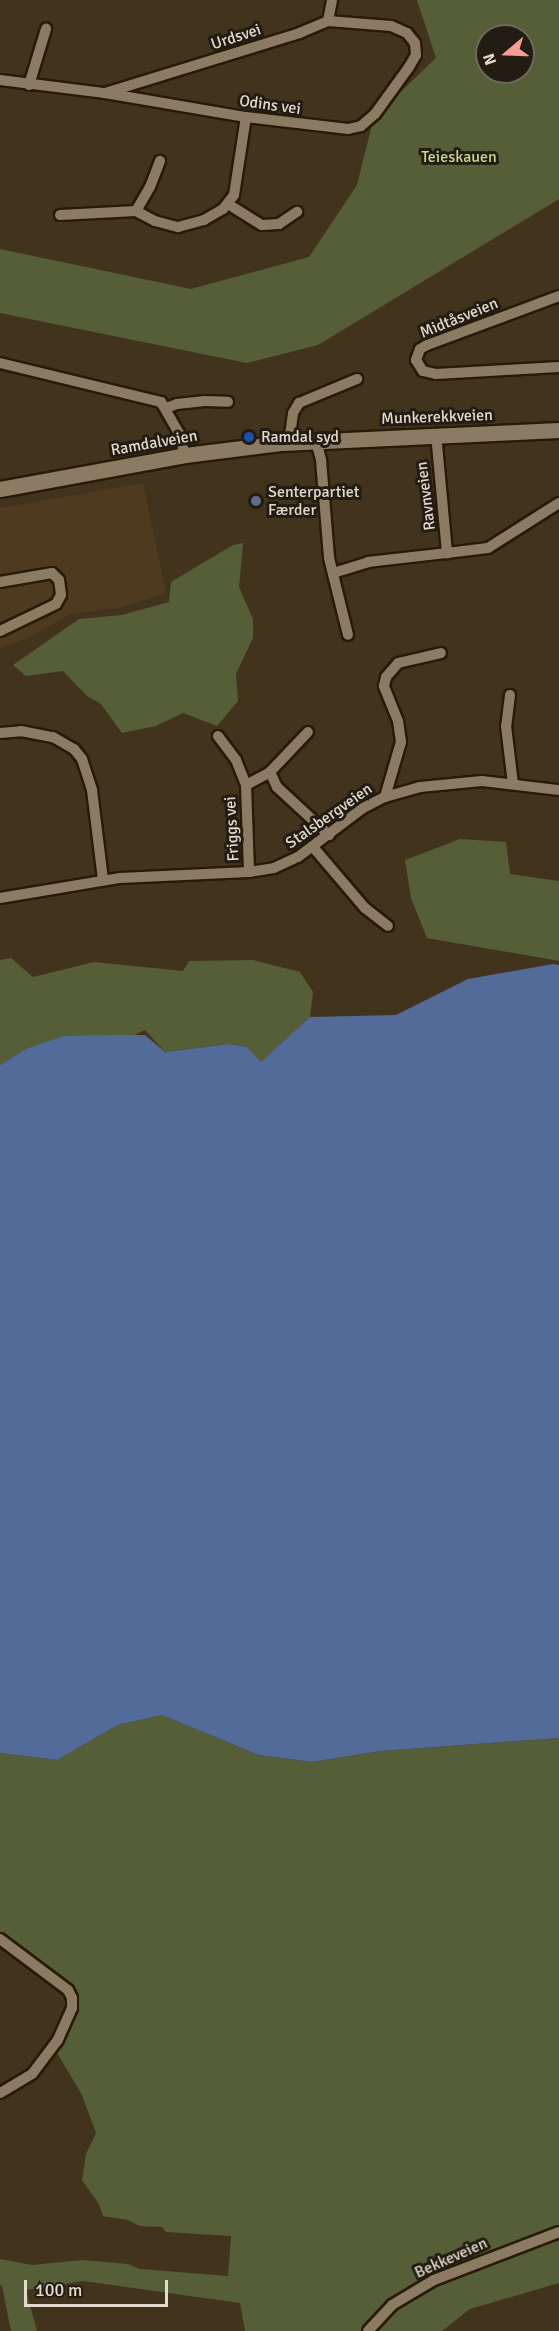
<!DOCTYPE html>
<html>
<head>
<meta charset="utf-8">
<style>
  body { margin:0 }
  #map { position:relative; width:559px; height:2331px; overflow:hidden; background:#42331d; font-family:Signika,sans-serif }
  div>[style] { position:absolute }
  .built>* { inset:0; background:#4e3b1f }
  .green>* { inset:0; background:#555e37 }
  .water>* { inset:0; background:#526b99 }
  .roads { filter:drop-shadow(2px 0 #281a05) drop-shadow(-2px 0 #281a05) drop-shadow(0 2px #281a05) drop-shadow(0 -2px #281a05) }
  .street>* { height:10px; margin:-5px; padding:0 5px; transform-origin:5px; border-radius:5px; background:#8c7b63 }
  .secondary>* { height:15px; margin:-7.5px; padding:0 7.5px; transform-origin:7.5px; border-radius:7.5px; background:#8c7b63 }
  .dots>* { width:16px; height:16px; translate:-50% -50%; box-sizing:border-box; border:3px solid #231c12; border-radius:50% }
  span { translate:-50% -50%; white-space:nowrap; text-align:center; line-height:1.15; -webkit-text-stroke:6px #231c12; paint-order:stroke }
  .street-label { font-size:16px; color:#e3d9cc }
  .park-label { font-size:16px; color:#c7db88 }
  .poi-label { font-size:16px; color:#e3d9cc }
  .left { translate:0 -50%; text-align:left }
  .north { position:absolute; left:475px; top:24px; width:60px; height:60px; box-sizing:border-box; background:#231c12; border:2px solid #70685c; border-radius:50%; rotate:251deg; font-size:16px; font-weight:700; line-height:24px; text-align:center; color:#e3d9cc }
  .north::after { content:''; display:block; margin:auto; width:21px; height:27px; background:#f59c94; clip-path:polygon(50% 0,100% 100%,50% 72%,0 100%) }
  .scale { position:absolute; left:24px; top:2280px; width:144px; height:27px; box-sizing:border-box; border:3px solid #e3d9cc; border-top:0; padding-left:8px; font-size:18px; line-height:21px; white-space:nowrap; color:#e3d9cc; -webkit-text-stroke:4px #231c12; paint-order:stroke }
</style>
</head>
<body>
<div id="map">
  <div class="built">
    <div style="clip-path:polygon(143px 483px,166px 593px,119px 608px,71px 614px,28px 638px,0 648px,0 508px)"></div>
  </div>
  <div class="green">
    <div style="clip-path:polygon(evenodd,417px 0,559px 0,559px 199px,318px 345px,247px 363px,0 313px,0 249px,191px 289px,309px 257px,357px 185px,374px 117px,436px 58px,417px 0,487px 36px,523px 36px,523px 72px,487px 72px,487px 36px)"></div>
    <div style="clip-path:polygon(243px 543px,239px 587px,253px 619px,253px 638px,236px 674px,238px 701px,217px 726px,183px 713px,156px 726px,122px 733px,101px 704px,87px 696px,63px 671px,26px 676px,13px 665px,79px 619px,122px 615px,169px 602px,171px 582px,233px 545px)"></div>
    <div style="clip-path:polygon(460px 839px,506px 842px,510px 874px,559px 881px,559px 961px,427px 938px,411px 898px,405px 860px)"></div>
    <div style="clip-path:polygon(11px 958px,33px 977px,94px 962px,183px 971px,189px 961px,253px 960px,300px 972px,313px 992px,310px 1017px,261px 1063px,247px 1047px,229px 1044px,165px 1052px,145px 1030px,130px 1037px,116px 1035px,94px 1037px,26px 1049px,0 1065px,0 960px)"></div>
    <div style="clip-path:polygon(162px 1715px,259px 1755px,312px 1762px,381px 1751px,559px 1738px,559px 2283px,470px 2309px,442px 2331px,245px 2331px,240px 2303px,83px 2281px,26px 2290px,37px 2331px,11px 2331px,2px 2286px,0 2285px,0 2259px,32px 2265px,82px 2260px,128px 2264px,140px 2269px,228px 2276px,231px 2236px,166px 2232px,162px 2227px,140px 2226px,128px 2220px,103px 2216px,99px 2204px,82px 2180px,86px 2154px,96px 2133px,82px 2095px,50px 2041px,65px 2017px,67px 1997px,0 1947px,0 1753px,57px 1760px,118px 1725px)"></div>
  </div>
  <div class="water">
    <div style="clip-path:polygon(553px 964px,559px 965px,559px 1738px,381px 1751px,312px 1762px,259px 1755px,162px 1715px,118px 1725px,57px 1760px,0 1753px,0 1065px,26px 1049px,64px 1036px,116px 1035px,145px 1035px,165px 1052px,229px 1044px,247px 1047px,261px 1062px,310px 1017px,396px 1015px,468px 979px)"></div>
  </div>
  <div class="roads">
    <div class="street">
      <div style="left:328px;top:21px;width:21px;rotate:-79deg"></div>
      <div style="left:0;top:80px;width:106px;rotate:7.1deg"></div>
      <div style="left:105px;top:93px;width:143px;rotate:9.7deg"></div>
      <div style="left:246px;top:117px;width:103px;rotate:6.7deg"></div>
      <div style="left:348px;top:129px;width:13px;rotate:-13deg"></div>
      <div style="left:361px;top:126px;width:18px;rotate:-41deg"></div>
      <div style="left:375px;top:114px;width:58px;rotate:-54.1deg"></div>
      <div style="left:409px;top:67px;width:14px;rotate:-60deg"></div>
      <div style="left:416px;top:55px;width:12px;rotate:-95deg"></div>
      <div style="left:415px;top:43px;width:13px;rotate:-129deg"></div>
      <div style="left:407px;top:33px;width:17px;rotate:-156deg"></div>
      <div style="left:391px;top:26px;width:63px;rotate:-175.5deg"></div>
      <div style="left:328px;top:21px;width:30px;rotate:157deg"></div>
      <div style="left:300px;top:33px;width:204px;rotate:162.9deg"></div>
      <div style="left:29px;top:85px;width:59px;rotate:-73.1deg"></div>
      <div style="left:228px;top:204px;width:40px;rotate:32deg"></div>
      <div style="left:262px;top:225px;width:17px;rotate:-3deg"></div>
      <div style="left:279px;top:224px;width:22px;rotate:-34deg"></div>
      <div style="left:136px;top:211px;width:28px;rotate:-60deg"></div>
      <div style="left:150px;top:187px;width:28px;rotate:-69deg"></div>
      <div style="left:60px;top:215px;width:76px;rotate:-3deg"></div>
      <div style="left:136px;top:211px;width:21px;rotate:28deg"></div>
      <div style="left:155px;top:221px;width:24px;rotate:15deg"></div>
      <div style="left:178px;top:227px;width:27px;rotate:-15deg"></div>
      <div style="left:204px;top:220px;width:22px;rotate:-30deg"></div>
      <div style="left:223px;top:209px;width:18px;rotate:-52deg"></div>
      <div style="left:234px;top:195px;width:79px;rotate:-81.3deg"></div>
      <div style="left:559px;top:296px;width:141px;rotate:159.6deg"></div>
      <div style="left:427px;top:345px;width:8px;rotate:150deg"></div>
      <div style="left:420px;top:349px;width:12px;rotate:110deg"></div>
      <div style="left:416px;top:360px;width:13px;rotate:58deg"></div>
      <div style="left:423px;top:371px;width:13px;rotate:13deg"></div>
      <div style="left:436px;top:374px;width:123px;rotate:-3.3deg"></div>
      <div style="left:0;top:363px;width:166px;rotate:13.6deg"></div>
      <div style="left:161px;top:402px;width:36px;rotate:60deg"></div>
      <div style="left:179px;top:433px;width:23px;rotate:75deg"></div>
      <div style="left:166px;top:408px;width:12px;rotate:-20deg"></div>
      <div style="left:177px;top:404px;width:28px;rotate:-6deg"></div>
      <div style="left:205px;top:401px;width:23px;rotate:2deg"></div>
      <div style="left:436px;top:434px;width:120px;rotate:84.7deg"></div>
      <div style="left:447px;top:553px;width:41px;rotate:-7deg"></div>
      <div style="left:488px;top:548px;width:84px;rotate:-32.4deg"></div>
      <div style="left:316px;top:441px;width:20px;rotate:75deg"></div>
      <div style="left:321px;top:460px;width:98px;rotate:85.3deg"></div>
      <div style="left:329px;top:558px;width:79px;rotate:76.1deg"></div>
      <div style="left:289px;top:442px;width:29px;rotate:-82deg"></div>
      <div style="left:293px;top:413px;width:12px;rotate:-59deg"></div>
      <div style="left:299px;top:403px;width:63px;rotate:-22.5deg"></div>
      <div style="left:333px;top:573px;width:37px;rotate:-17deg"></div>
      <div style="left:368px;top:562px;width:80px;rotate:-6.5deg"></div>
      <div style="left:0;top:582px;width:53px;rotate:-9.8deg"></div>
      <div style="left:52px;top:573px;width:10px;rotate:45deg"></div>
      <div style="left:59px;top:580px;width:15px;rotate:82deg"></div>
      <div style="left:61px;top:595px;width:10px;rotate:119deg"></div>
      <div style="left:56px;top:604px;width:62px;rotate:154.3deg"></div>
      <div style="left:510px;top:695px;width:31px;rotate:97deg"></div>
      <div style="left:506px;top:726px;width:58px;rotate:83.1deg"></div>
      <div style="left:0;top:733px;width:21px;rotate:-5deg"></div>
      <div style="left:21px;top:731px;width:33px;rotate:11deg"></div>
      <div style="left:53px;top:737px;width:24px;rotate:30deg"></div>
      <div style="left:74px;top:749px;width:13px;rotate:51deg"></div>
      <div style="left:82px;top:759px;width:33px;rotate:72deg"></div>
      <div style="left:92px;top:790px;width:91px;rotate:83deg"></div>
      <div style="left:218px;top:736px;width:30px;rotate:53deg"></div>
      <div style="left:236px;top:760px;width:27px;rotate:68deg"></div>
      <div style="left:246px;top:785px;width:87px;rotate:88deg"></div>
      <div style="left:270px;top:772px;width:17px;rotate:65deg"></div>
      <div style="left:277px;top:787px;width:71px;rotate:42.7deg"></div>
      <div style="left:246px;top:785px;width:27px;rotate:-28deg"></div>
      <div style="left:270px;top:772px;width:55px;rotate:-46.5deg"></div>
      <div style="left:385px;top:797px;width:57px;rotate:-73.8deg"></div>
      <div style="left:401px;top:742px;width:21px;rotate:-98deg"></div>
      <div style="left:398px;top:721px;width:38px;rotate:-112deg"></div>
      <div style="left:384px;top:686px;width:9px;rotate:-77deg"></div>
      <div style="left:386px;top:677px;width:18px;rotate:-49deg"></div>
      <div style="left:398px;top:663px;width:44px;rotate:-13.1deg"></div>
      <div style="left:313px;top:847px;width:80px;rotate:49.6deg"></div>
      <div style="left:365px;top:908px;width:29px;rotate:38deg"></div>
      <div style="left:0;top:898px;width:122px;rotate:-9.5deg"></div>
      <div style="left:120px;top:878px;width:129px;rotate:-2.7deg"></div>
      <div style="left:249px;top:872px;width:25px;rotate:-9deg"></div>
      <div style="left:274px;top:868px;width:26px;rotate:-25deg"></div>
      <div style="left:298px;top:857px;width:81px;rotate:-37deg"></div>
      <div style="left:363px;top:808px;width:25px;rotate:-27deg"></div>
      <div style="left:385px;top:797px;width:36px;rotate:-16deg"></div>
      <div style="left:420px;top:787px;width:62px;rotate:-5.5deg"></div>
      <div style="left:482px;top:781px;width:78px;rotate:6.7deg"></div>
      <div style="left:0;top:1939px;width:85px;rotate:36.9deg"></div>
      <div style="left:68px;top:1990px;width:9px;rotate:63deg"></div>
      <div style="left:72px;top:1998px;width:10px;rotate:90deg"></div>
      <div style="left:72px;top:2008px;width:36px;rotate:114deg"></div>
      <div style="left:57px;top:2041px;width:41px;rotate:127.1deg"></div>
      <div style="left:32px;top:2074px;width:37px;rotate:149deg"></div>
      <div style="left:368px;top:2331px;width:35px;rotate:-47deg"></div>
      <div style="left:392px;top:2305px;width:49px;rotate:-30.8deg"></div>
      <div style="left:434px;top:2280px;width:134px;rotate:-21deg"></div>
    </div>
    <div class="secondary">
      <div style="left:0;top:489px;width:188px;rotate:-10.4deg"></div>
      <div style="left:185px;top:455px;width:98px;rotate:-7.1deg"></div>
      <div style="left:282px;top:443px;width:277px;rotate:-2.7deg"></div>
    </div>
  </div>
  <div class="dots">
    <div style="left:249px;top:437px;background:#1a4fb4"></div>
    <div style="left:256px;top:501px;background:#5c6f8a"></div>
  </div>
  <div class="street-label">
    <span style="left:236px;top:37px;rotate:-18deg">Urdsvei</span>
    <span style="left:270px;top:105px;rotate:8deg">Odins vei</span>
    <span style="left:459px;top:318px;rotate:-22deg">Midtåsveien</span>
    <span style="left:437px;top:417px;rotate:-2deg">Munkerekkveien</span>
    <span style="left:154px;top:443px;rotate:-10deg">Ramdalveien</span>
    <span style="left:426px;top:496px;rotate:-97deg">Ravnveien</span>
    <span style="left:329px;top:816px;rotate:-35deg">Stalsbergveien</span>
    <span style="left:232px;top:829px;rotate:-93deg">Friggs vei</span>
    <span style="left:451px;top:2258px;rotate:-24deg">Bekkeveien</span>
  </div>
  <div class="park-label">
    <span style="left:459px;top:157px">Teieskauen</span>
  </div>
  <div class="poi-label">
    <span class="left" style="left:261px;top:437px">Ramdal syd</span>
    <span class="left" style="left:268px;top:501px">Senterpartiet<br>Færder</span>
  </div>
  <div class="north">N</div>
  <div class="scale">100 m</div>
</div>
</body>
</html>
